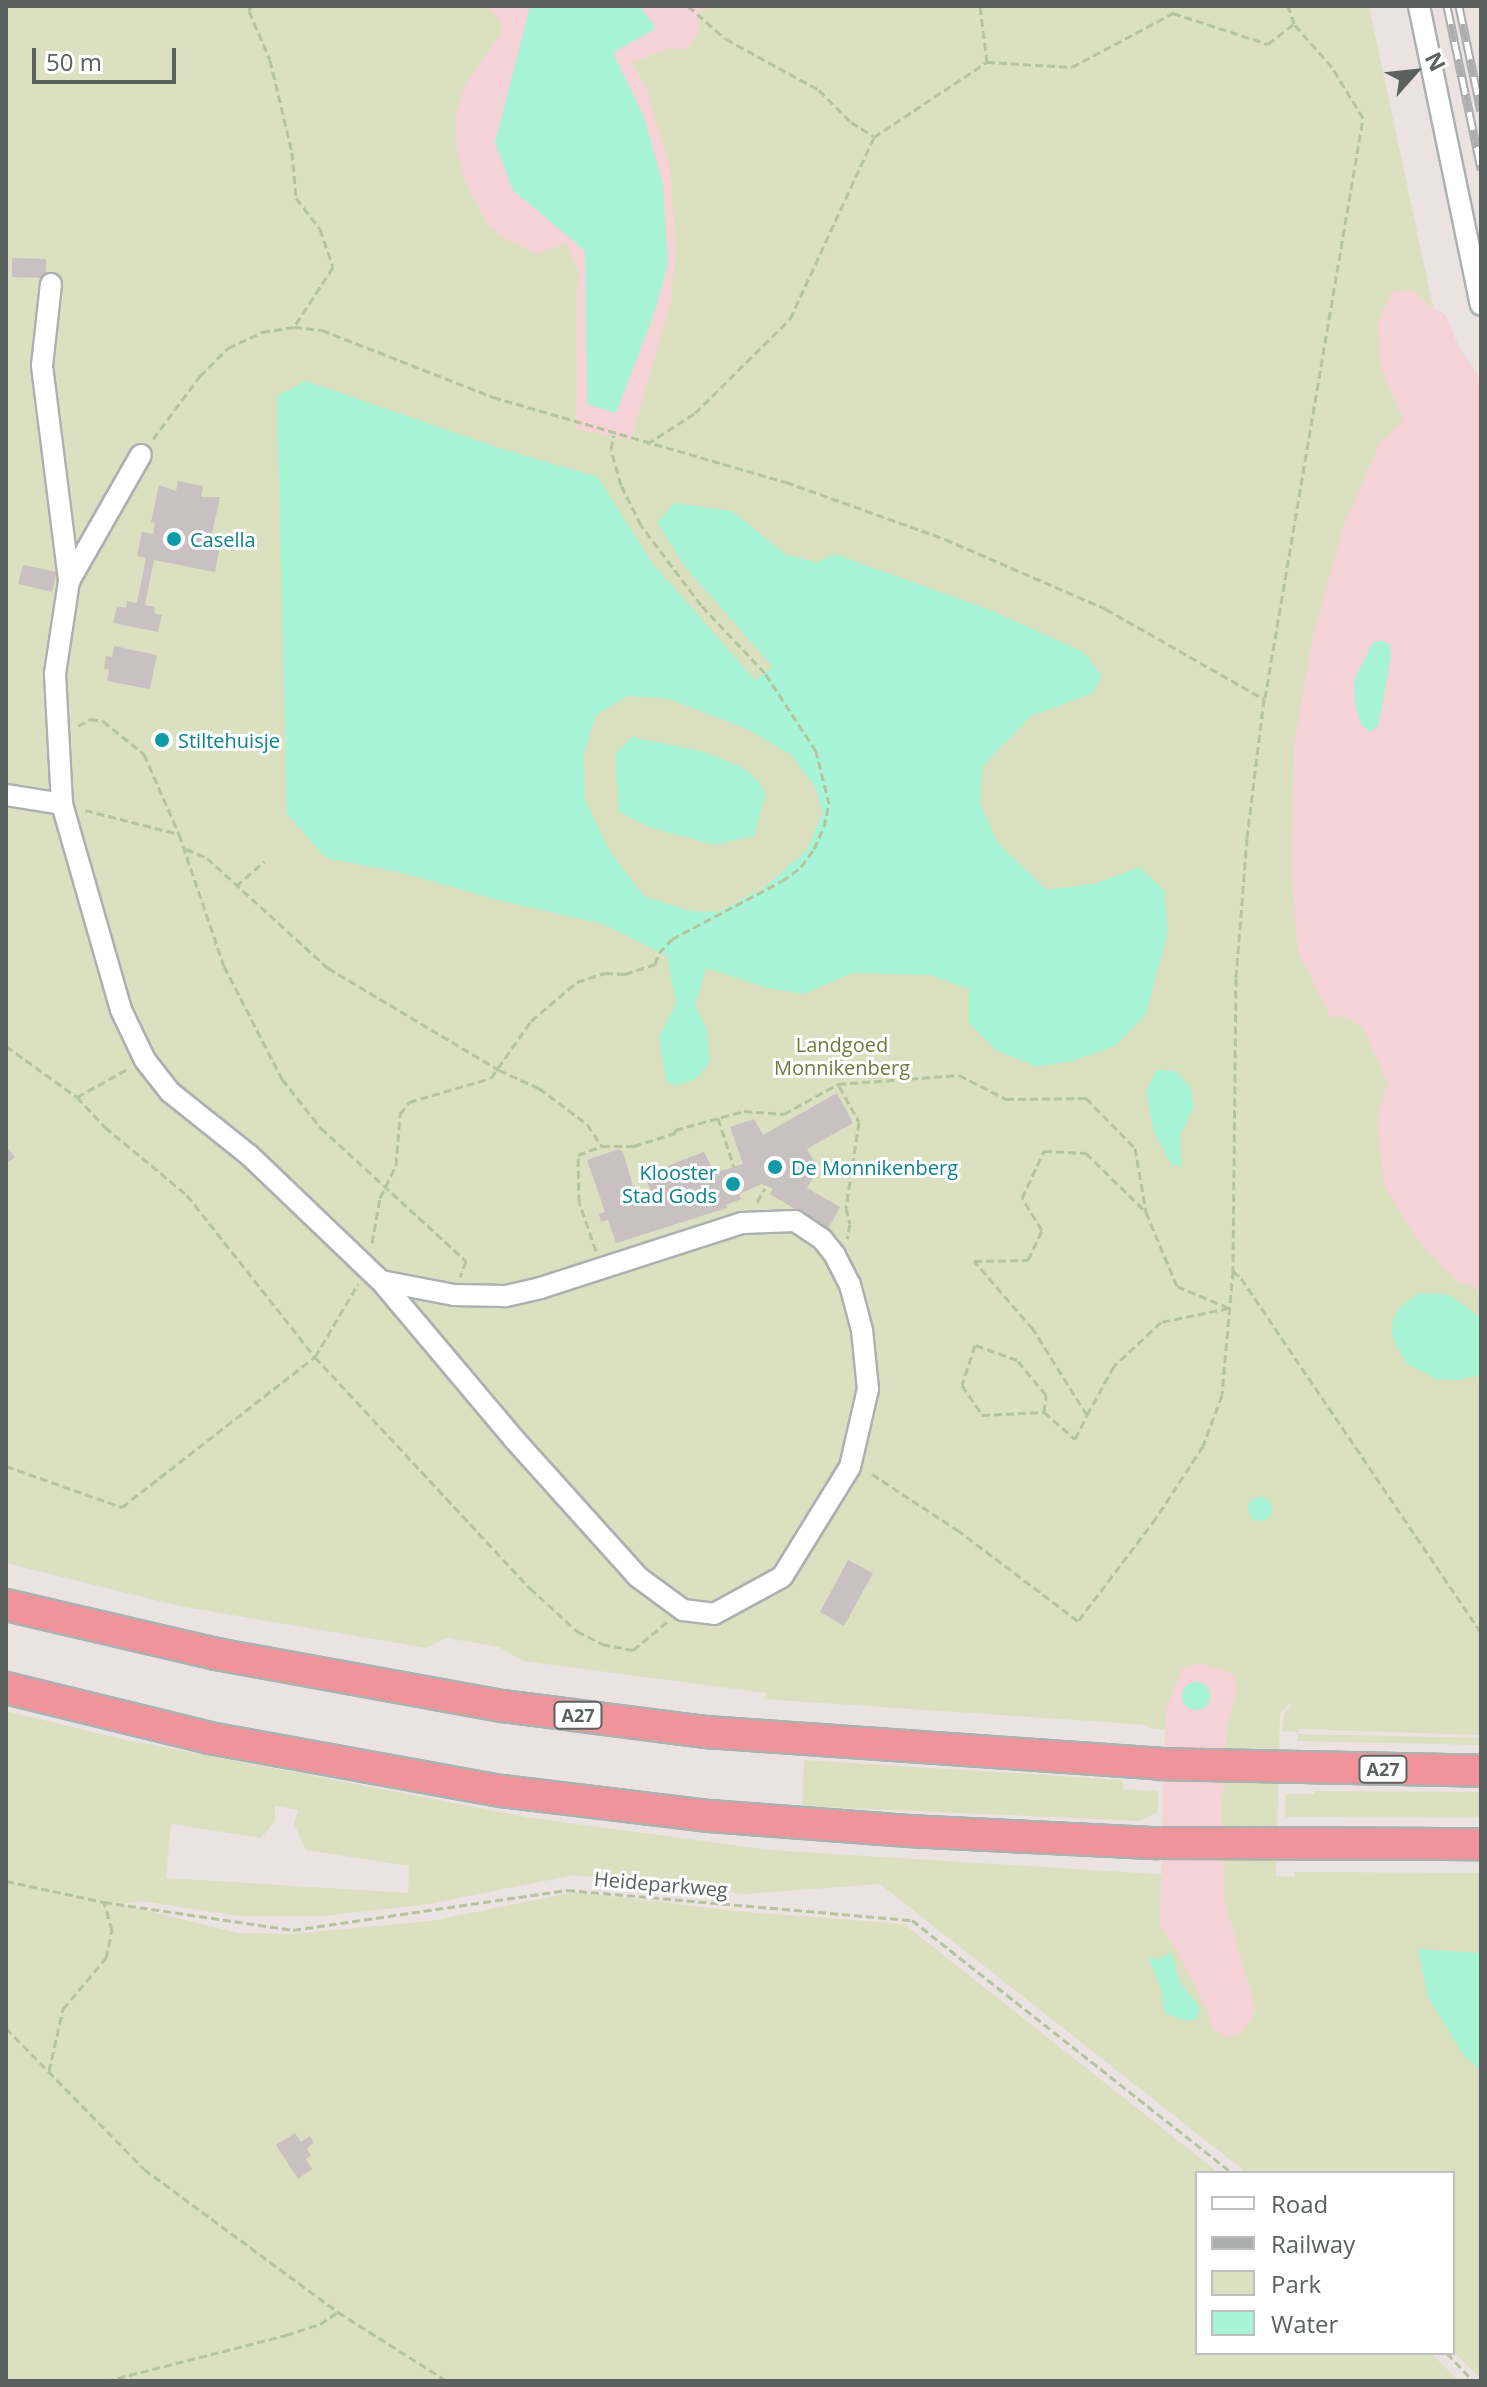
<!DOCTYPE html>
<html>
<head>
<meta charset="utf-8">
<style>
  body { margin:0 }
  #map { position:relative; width:1487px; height:2387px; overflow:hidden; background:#ebe2e2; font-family:"Open Sans",sans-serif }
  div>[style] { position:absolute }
  .green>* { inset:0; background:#dbe0c0 }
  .sand>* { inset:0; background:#f5d2d5 }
  .water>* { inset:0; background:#a8f4d6 }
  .round { border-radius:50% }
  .building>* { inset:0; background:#c8c0c1 }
  .path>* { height:3px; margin-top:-1.5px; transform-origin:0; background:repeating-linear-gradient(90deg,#b4c59e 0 8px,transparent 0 12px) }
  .roads { filter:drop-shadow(2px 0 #abb1b0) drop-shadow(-2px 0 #abb1b0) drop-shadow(0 2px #abb1b0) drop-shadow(0 -2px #abb1b0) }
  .minor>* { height:20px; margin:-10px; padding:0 10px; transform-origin:10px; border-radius:10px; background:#fff }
  .highway>* { height:30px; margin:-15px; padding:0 15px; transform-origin:15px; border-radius:15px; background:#f0949b }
  .rail>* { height:9px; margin-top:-4.5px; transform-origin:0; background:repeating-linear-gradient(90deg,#fff 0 18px,#acadad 0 36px); box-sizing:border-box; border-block:2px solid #acadad }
  .dots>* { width:22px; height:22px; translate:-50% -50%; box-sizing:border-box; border:4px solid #fff; border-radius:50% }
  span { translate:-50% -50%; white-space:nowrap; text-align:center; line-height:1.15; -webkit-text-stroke:6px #fff; paint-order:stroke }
  .shield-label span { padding:2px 6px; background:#fff; border:2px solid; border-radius:6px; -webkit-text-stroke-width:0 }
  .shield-label { font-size:18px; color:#5a615f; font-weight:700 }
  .culture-label { font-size:20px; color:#0d838f }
  .left { translate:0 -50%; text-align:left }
  .right { translate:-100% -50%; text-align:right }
  .park-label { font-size:20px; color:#6f7c3d }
  .street-label { font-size:20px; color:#5a615f }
  .frame { position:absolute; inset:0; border:8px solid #5a615f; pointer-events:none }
  .legend { position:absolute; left:1195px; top:2171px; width:260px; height:184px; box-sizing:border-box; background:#fff; border:2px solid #bdc0bf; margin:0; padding:10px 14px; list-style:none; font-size:24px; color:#5a615f }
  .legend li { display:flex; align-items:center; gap:16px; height:40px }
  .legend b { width:40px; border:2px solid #bdc0bf }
  .north { position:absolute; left:1375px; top:32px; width:80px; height:80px; -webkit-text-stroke:6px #fff; paint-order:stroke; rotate:63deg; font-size:22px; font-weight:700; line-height:32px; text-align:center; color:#5a615f }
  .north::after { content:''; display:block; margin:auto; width:28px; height:36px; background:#5a615f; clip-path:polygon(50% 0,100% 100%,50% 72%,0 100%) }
  .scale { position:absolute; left:32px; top:48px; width:144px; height:36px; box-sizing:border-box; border:4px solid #5a615f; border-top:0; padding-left:10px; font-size:24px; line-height:28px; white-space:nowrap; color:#5a615f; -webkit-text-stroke:6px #fff; paint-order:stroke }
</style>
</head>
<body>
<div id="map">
  <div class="green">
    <div style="clip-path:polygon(evenodd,6px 6px,1369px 6px,1481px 533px,1481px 1735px,1299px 1729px,1298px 1732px,1282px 1731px,1284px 1713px,1292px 1706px,1290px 1703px,1280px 1713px,1276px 1876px,1294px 1877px,1295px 1872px,1481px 1873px,1481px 2379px,1453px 2351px,1453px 2173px,1247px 2173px,880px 1884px,745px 1894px,574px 1875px,429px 1904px,324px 1916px,239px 1916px,142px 1901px,120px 1904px,238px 1933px,292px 1934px,431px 1921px,574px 1892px,744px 1912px,904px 1924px,1219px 2173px,1197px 2173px,1197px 2353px,1431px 2353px,1459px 2381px,6px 2381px,6px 1711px,126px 1740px,532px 1818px,769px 1850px,1157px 1874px,1161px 1874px,1165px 1730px,1148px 1728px,1148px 1725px,764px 1699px,766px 1693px,523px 1661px,499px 1647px,447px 1638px,426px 1648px,179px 1606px,6px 1563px,6px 6px,275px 1806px,298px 1810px,294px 1824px,306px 1850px,409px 1866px,408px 1893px,166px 1878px,171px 1824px,261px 1838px,275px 1821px,275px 1806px)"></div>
    <div style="clip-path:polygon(1298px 1734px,1481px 1738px,1481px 1745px,1297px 1741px)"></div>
    <div style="clip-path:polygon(804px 1760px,1122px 1780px,1124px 1789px,1158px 1791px,1158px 1812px,1140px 1821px,802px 1806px)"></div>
    <div style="clip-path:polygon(1315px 1791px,1481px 1792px,1481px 1818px,1285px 1817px,1286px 1794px,1314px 1794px)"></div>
  </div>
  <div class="sand">
    <div style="clip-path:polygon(486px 6px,711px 7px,697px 13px,698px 31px,688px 49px,668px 49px,631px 63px,645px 85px,670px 167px,676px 248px,671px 302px,631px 440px,576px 429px,577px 288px,580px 274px,567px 244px,536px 253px,505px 239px,488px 225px,464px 179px,457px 149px,456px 112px,467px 81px,501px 34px,501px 21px)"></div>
    <div style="clip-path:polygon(evenodd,1414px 290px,1429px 306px,1445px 314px,1458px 345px,1477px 374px,1481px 394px,1481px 1290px,1457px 1281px,1417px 1240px,1384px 1185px,1377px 1118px,1388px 1083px,1363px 1028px,1346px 1017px,1331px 1018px,1298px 951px,1291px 867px,1294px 745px,1313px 636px,1344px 525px,1381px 441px,1404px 421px,1381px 368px,1378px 323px,1392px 291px,1414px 290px,1373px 642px,1391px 656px,1378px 727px,1373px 642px)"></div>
    <div style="clip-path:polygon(1202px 1664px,1233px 1674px,1238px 1687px,1227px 1725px,1222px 1806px,1224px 1899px,1256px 2010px,1243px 2032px,1227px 2037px,1213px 2030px,1207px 2009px,1177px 1951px,1160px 1926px,1166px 1709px,1183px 1667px)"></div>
  </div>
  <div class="water">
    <div style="clip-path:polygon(530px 6px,640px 6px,656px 28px,613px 53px,644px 117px,663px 185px,668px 265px,653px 316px,616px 413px,587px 404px,585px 251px,513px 190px,495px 143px)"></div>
    <div style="clip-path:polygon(evenodd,306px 381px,499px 448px,598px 477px,653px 564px,755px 680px,773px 667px,686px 568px,657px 523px,674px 503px,732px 511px,786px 555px,817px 562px,835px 554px,995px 612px,1083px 652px,1102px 675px,1093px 693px,1031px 716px,983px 766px,980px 803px,998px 843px,1047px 890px,1097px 883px,1139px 867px,1164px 890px,1168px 931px,1146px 1014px,1115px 1046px,1072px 1061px,1037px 1067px,996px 1050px,969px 1023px,969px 989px,930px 975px,852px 973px,804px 994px,767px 988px,706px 968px,695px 1005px,707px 1029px,710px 1062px,696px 1079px,675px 1086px,666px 1081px,659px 1036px,676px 1004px,667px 956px,603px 924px,498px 900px,403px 873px,326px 858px,287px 814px,277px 396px,306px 381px,628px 696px,669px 699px,747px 729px,791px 755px,814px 785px,823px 812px,807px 850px,764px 888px,718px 912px,690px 911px,644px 896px,609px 850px,585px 799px,583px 756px,596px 715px,628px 696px)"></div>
    <div style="clip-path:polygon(1382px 641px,1390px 645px,1391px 656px,1378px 727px,1369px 732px,1361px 724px,1355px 704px,1354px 680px,1373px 642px)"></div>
    <div style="clip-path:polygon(632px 737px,701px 751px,742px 767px,758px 781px,766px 794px,754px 836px,715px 845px,652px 828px,619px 812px,615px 754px)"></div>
    <div style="clip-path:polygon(1156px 1070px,1176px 1071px,1190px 1087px,1194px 1107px,1180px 1135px,1182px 1167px,1171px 1164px,1154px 1132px,1146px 1092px)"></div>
    <div style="clip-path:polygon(1435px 1293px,1451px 1296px,1481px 1318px,1481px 1375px,1458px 1380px,1436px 1379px,1406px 1363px,1392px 1336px,1393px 1320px,1399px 1308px,1417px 1294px)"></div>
    <div class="round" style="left:1248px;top:1497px;width:24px;height:24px"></div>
    <div class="round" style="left:1182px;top:1682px;width:28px;height:28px"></div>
    <div style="clip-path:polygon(1418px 1949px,1481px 1953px,1481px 2070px,1464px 2056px,1428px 1997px)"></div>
    <div style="clip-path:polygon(1171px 1952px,1180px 1982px,1200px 2008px,1196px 2019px,1186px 2021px,1164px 2013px,1161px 1988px,1148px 1957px,1160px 1959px)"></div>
  </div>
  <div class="building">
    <div style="clip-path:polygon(12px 258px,46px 259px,46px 278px,12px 277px)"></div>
    <div style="clip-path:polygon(178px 481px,203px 486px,201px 497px,220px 497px,212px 534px,208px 533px,206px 543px,220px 546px,215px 572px,154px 560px,145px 605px,155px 607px,154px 613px,162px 615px,158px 632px,113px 623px,117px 606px,126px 608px,127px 601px,137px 603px,146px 558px,137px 556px,142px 532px,153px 534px,155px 523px,151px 522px,159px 485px,176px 491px)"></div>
    <div style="clip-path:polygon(23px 565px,57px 572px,52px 592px,18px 584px)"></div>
    <div style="clip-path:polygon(114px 646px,157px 655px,150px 689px,107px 681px,109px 670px,104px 669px,106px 656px,112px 657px)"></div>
    <div style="clip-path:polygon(155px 730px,172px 733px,169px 750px,152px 747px)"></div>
    <div style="clip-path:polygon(837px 1093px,853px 1123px,807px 1149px,818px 1168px,807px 1188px,840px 1207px,828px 1229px,770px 1194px,773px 1189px,762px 1184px,739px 1194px,741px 1199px,726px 1205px,727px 1208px,616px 1243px,608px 1220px,601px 1222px,599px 1214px,605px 1212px,587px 1160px,619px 1149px,623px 1152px,637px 1200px,652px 1195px,647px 1181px,670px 1173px,668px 1166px,682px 1160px,704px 1152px,715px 1173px,743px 1164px,730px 1127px,754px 1119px,763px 1135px)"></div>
    <div style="clip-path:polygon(6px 1146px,15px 1157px,6px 1164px)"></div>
    <div style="clip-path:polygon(848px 1560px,873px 1573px,844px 1626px,820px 1612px)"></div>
    <div style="clip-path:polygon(295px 2133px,301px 2142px,310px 2136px,314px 2143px,307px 2148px,311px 2156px,306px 2159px,312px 2169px,298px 2179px,276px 2145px)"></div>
  </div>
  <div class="path">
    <div style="left:251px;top:6px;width:5px;rotate:112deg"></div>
    <div style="left:249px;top:11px;width:53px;rotate:66.8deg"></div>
    <div style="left:270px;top:60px;width:95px;rotate:76.6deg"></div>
    <div style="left:292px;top:152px;width:46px;rotate:85deg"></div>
    <div style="left:296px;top:198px;width:39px;rotate:52deg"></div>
    <div style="left:320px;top:229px;width:40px;rotate:71.1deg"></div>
    <div style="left:333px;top:267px;width:72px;rotate:123deg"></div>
    <div style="left:688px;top:6px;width:50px;rotate:41deg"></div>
    <div style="left:726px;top:39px;width:106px;rotate:28.7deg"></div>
    <div style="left:819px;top:90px;width:45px;rotate:45deg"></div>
    <div style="left:851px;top:122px;width:26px;rotate:32deg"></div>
    <div style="left:987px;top:62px;width:85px;rotate:3.4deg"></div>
    <div style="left:1072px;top:67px;width:115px;rotate:-28.1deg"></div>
    <div style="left:1173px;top:13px;width:100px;rotate:18.1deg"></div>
    <div style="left:1268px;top:44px;width:33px;rotate:-38deg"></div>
    <div style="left:153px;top:439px;width:79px;rotate:-53.3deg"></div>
    <div style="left:200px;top:376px;width:40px;rotate:-45deg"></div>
    <div style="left:228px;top:348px;width:38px;rotate:-25deg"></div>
    <div style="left:262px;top:332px;width:32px;rotate:-9deg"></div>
    <div style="left:294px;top:327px;width:28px;rotate:6deg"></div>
    <div style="left:322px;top:330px;width:184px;rotate:21.4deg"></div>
    <div style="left:493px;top:397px;width:305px;rotate:16.2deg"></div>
    <div style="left:786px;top:482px;width:169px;rotate:19.7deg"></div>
    <div style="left:945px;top:539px;width:176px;rotate:23.5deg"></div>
    <div style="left:1106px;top:609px;width:182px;rotate:29.7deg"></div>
    <div style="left:1264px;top:699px;width:140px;rotate:97deg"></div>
    <div style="left:1247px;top:838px;width:140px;rotate:94.5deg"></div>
    <div style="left:1236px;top:978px;width:293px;rotate:90.6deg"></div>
    <div style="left:1233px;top:1271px;width:124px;rotate:95.1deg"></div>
    <div style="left:1222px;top:1395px;width:54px;rotate:110.4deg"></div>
    <div style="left:1203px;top:1446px;width:86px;rotate:123.1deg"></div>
    <div style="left:1156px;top:1518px;width:129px;rotate:127.1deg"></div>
    <div style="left:1078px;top:1621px;width:149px;rotate:-142.9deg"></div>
    <div style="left:959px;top:1531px;width:108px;rotate:-146.8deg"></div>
    <div style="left:647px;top:444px;width:57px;rotate:-32.9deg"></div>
    <div style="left:695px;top:413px;width:134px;rotate:-44.7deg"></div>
    <div style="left:790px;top:319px;width:200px;rotate:-65.2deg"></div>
    <div style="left:874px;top:137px;width:136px;rotate:-33.6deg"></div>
    <div style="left:987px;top:62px;width:56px;rotate:-97.1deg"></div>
    <div style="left:1265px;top:698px;width:588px;rotate:-80.41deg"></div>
    <div style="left:1363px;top:118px;width:60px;rotate:-121.3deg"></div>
    <div style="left:1332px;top:67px;width:57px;rotate:-131.5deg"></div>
    <div style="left:1294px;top:24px;width:19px;rotate:-108deg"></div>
    <div style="left:78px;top:726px;width:14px;rotate:-30deg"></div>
    <div style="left:90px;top:719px;width:13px;rotate:9deg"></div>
    <div style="left:103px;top:721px;width:53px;rotate:38.8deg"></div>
    <div style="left:144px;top:754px;width:87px;rotate:66.4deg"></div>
    <div style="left:85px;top:810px;width:97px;rotate:14.3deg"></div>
    <div style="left:179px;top:834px;width:139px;rotate:71.2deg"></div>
    <div style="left:224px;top:966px;width:127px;rotate:62.8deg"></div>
    <div style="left:282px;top:1079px;width:63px;rotate:51.5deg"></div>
    <div style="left:321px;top:1128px;width:197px;rotate:42.5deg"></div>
    <div style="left:466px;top:1261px;width:17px;rotate:111deg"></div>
    <div style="left:186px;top:849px;width:23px;rotate:23deg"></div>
    <div style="left:207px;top:858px;width:164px;rotate:42.3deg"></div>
    <div style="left:328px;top:968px;width:199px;rotate:30.8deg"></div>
    <div style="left:499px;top:1070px;width:44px;rotate:24.2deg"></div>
    <div style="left:539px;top:1088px;width:60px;rotate:36.9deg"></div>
    <div style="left:587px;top:1124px;width:27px;rotate:56deg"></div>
    <div style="left:602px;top:1146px;width:32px"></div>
    <div style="left:634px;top:1146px;width:43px;rotate:-17.6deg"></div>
    <div style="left:675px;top:1133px;width:3px;rotate:-90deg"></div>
    <div style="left:675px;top:1130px;width:72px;rotate:-15.4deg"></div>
    <div style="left:744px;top:1111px;width:40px;rotate:4.3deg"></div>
    <div style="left:784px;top:1114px;width:62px;rotate:-29.1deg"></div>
    <div style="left:838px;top:1084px;width:121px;rotate:-4.3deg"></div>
    <div style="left:959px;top:1075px;width:53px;rotate:27.1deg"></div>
    <div style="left:1006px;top:1099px;width:80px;rotate:-0.7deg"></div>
    <div style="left:1086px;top:1098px;width:70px;rotate:45.6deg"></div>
    <div style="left:1135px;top:1148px;width:65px;rotate:80.2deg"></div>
    <div style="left:1146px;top:1212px;width:80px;rotate:67.3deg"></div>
    <div style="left:1177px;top:1286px;width:56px;rotate:22.9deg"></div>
    <div style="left:1229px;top:1308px;width:69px;rotate:168.4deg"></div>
    <div style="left:1161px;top:1322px;width:64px;rotate:136.9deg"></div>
    <div style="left:1114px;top:1366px;width:56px;rotate:118.9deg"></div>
    <div style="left:236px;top:886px;width:38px;rotate:-41deg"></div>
    <div style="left:6px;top:1046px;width:87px;rotate:35.7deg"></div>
    <div style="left:77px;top:1097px;width:41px;rotate:47deg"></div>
    <div style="left:105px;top:1127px;width:107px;rotate:39.7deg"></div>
    <div style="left:187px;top:1195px;width:206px;rotate:51.7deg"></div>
    <div style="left:315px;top:1357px;width:316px;rotate:47.1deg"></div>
    <div style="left:530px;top:1588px;width:64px;rotate:42.5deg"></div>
    <div style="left:577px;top:1631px;width:28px;rotate:27deg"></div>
    <div style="left:602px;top:1644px;width:32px;rotate:11deg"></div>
    <div style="left:633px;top:1650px;width:44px;rotate:-39.5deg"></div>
    <div style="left:839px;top:1086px;width:41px;rotate:60.9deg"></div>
    <div style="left:859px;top:1122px;width:87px;rotate:98.6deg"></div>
    <div style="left:846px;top:1208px;width:16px;rotate:76deg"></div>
    <div style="left:850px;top:1224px;width:15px;rotate:101deg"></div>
    <div style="left:77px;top:1097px;width:60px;rotate:-29.1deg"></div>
    <div style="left:718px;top:1118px;width:52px;rotate:71.9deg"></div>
    <div style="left:757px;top:1202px;width:16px;rotate:-60deg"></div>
    <div style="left:372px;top:1243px;width:46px;rotate:-79.9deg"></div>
    <div style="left:380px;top:1198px;width:37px;rotate:-64deg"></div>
    <div style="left:396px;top:1165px;width:51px;rotate:-85.5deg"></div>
    <div style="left:400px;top:1114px;width:15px;rotate:-53deg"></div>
    <div style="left:409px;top:1102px;width:85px;rotate:-16.3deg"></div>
    <div style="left:491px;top:1078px;width:70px;rotate:-54.9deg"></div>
    <div style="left:531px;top:1021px;width:60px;rotate:-40.3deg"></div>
    <div style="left:577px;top:982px;width:29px;rotate:-18deg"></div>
    <div style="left:605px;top:973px;width:20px;rotate:3deg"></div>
    <div style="left:625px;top:974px;width:32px;rotate:-18deg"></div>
    <div style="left:655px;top:964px;width:12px;rotate:-70deg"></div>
    <div style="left:659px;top:953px;width:19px;rotate:-47deg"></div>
    <div style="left:672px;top:939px;width:124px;rotate:-27.8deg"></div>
    <div style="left:782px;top:881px;width:24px;rotate:-36deg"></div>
    <div style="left:801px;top:867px;width:22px;rotate:-54deg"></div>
    <div style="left:814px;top:849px;width:24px;rotate:-66deg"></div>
    <div style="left:824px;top:827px;width:24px;rotate:-78deg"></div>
    <div style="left:829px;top:804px;width:55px;rotate:-103.8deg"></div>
    <div style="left:816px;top:751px;width:93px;rotate:-123.2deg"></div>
    <div style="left:765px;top:673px;width:93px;rotate:-133.3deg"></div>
    <div style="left:701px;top:605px;width:100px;rotate:-126.9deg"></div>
    <div style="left:641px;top:525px;width:45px;rotate:-116.6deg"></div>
    <div style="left:621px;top:485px;width:37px;rotate:-106deg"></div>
    <div style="left:611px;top:449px;width:14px;rotate:-78deg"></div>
    <div style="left:596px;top:1251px;width:52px;rotate:-109.1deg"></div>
    <div style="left:579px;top:1202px;width:47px;rotate:-91.2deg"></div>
    <div style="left:578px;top:1155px;width:26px;rotate:-21deg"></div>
    <div style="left:1233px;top:1271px;width:11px;rotate:41deg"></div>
    <div style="left:1241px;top:1278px;width:429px;rotate:55.9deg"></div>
    <div style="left:1044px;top:1412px;width:17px;rotate:-83deg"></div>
    <div style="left:1046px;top:1395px;width:45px;rotate:-129.6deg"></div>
    <div style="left:1017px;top:1360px;width:45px;rotate:-160.3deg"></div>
    <div style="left:975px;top:1345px;width:42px;rotate:108deg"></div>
    <div style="left:962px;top:1385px;width:36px;rotate:56deg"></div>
    <div style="left:982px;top:1415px;width:62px;rotate:-2.8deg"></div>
    <div style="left:1044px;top:1412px;width:41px;rotate:41.1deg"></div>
    <div style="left:1075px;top:1439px;width:27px;rotate:-63deg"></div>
    <div style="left:1087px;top:1415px;width:102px;rotate:-122.1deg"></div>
    <div style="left:1033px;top:1329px;width:90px;rotate:-130.9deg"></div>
    <div style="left:974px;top:1261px;width:54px;rotate:-1.1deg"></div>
    <div style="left:1028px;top:1260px;width:33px;rotate:-65deg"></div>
    <div style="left:1042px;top:1230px;width:38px;rotate:-122deg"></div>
    <div style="left:1022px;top:1198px;width:52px;rotate:-64.9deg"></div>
    <div style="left:1044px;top:1151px;width:42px;rotate:2.7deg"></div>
    <div style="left:1086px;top:1153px;width:84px;rotate:44.5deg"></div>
    <div style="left:6px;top:1466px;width:123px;rotate:19.5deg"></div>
    <div style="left:122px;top:1507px;width:244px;rotate:-37.9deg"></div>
    <div style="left:315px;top:1357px;width:85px;rotate:-59.5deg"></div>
    <div style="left:6px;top:1881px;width:100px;rotate:12.1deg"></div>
    <div style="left:104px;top:1902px;width:191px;rotate:8.4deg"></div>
    <div style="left:293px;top:1930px;width:277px;rotate:-8.3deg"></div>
    <div style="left:567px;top:1890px;width:346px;rotate:5deg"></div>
    <div style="left:912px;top:1920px;width:408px;rotate:38.3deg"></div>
    <div style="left:6px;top:2028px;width:197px;rotate:45.6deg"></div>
    <div style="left:144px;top:2169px;width:241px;rotate:36.4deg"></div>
    <div style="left:338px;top:2312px;width:129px;rotate:32.3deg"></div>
    <div style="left:49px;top:2071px;width:64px;rotate:-77.3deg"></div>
    <div style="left:63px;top:2009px;width:67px;rotate:-49.9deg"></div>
    <div style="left:106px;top:1958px;width:29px;rotate:-78deg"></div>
    <div style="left:112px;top:1930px;width:29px;rotate:-106deg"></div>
    <div style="left:1447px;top:2353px;width:38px;rotate:47deg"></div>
    <div style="left:106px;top:2381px;width:186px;rotate:-14.3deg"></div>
    <div style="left:286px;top:2335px;width:36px;rotate:-18deg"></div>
    <div style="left:320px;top:2324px;width:22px;rotate:-34deg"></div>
  </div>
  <div class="roads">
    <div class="minor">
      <div style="left:1419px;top:6px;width:305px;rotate:78.3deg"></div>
      <div style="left:51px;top:284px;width:82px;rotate:96.3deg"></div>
      <div style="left:42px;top:366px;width:217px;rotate:82.8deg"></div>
      <div style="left:69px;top:581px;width:145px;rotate:-60.3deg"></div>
      <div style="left:69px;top:581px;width:94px;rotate:98.6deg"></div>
      <div style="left:55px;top:674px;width:130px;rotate:86.9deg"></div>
      <div style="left:62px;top:804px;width:214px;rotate:74deg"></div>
      <div style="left:121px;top:1010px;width:55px;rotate:64.4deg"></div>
      <div style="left:145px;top:1060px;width:41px;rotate:52deg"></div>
      <div style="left:170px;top:1092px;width:101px;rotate:38.6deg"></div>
      <div style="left:249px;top:1155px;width:182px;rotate:43.7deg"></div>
      <div style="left:381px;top:1281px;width:205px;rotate:49.9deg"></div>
      <div style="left:513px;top:1438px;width:187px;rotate:48deg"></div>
      <div style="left:638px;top:1577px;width:56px;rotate:36.3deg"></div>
      <div style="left:683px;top:1610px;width:31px;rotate:7deg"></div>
      <div style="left:714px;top:1614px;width:77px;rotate:-28.6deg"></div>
      <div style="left:782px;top:1577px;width:129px;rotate:-58.3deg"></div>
      <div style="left:850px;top:1467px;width:80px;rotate:-77deg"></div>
      <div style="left:868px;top:1389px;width:59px;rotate:-95.8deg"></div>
      <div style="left:862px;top:1330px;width:47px;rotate:-104.9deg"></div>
      <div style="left:850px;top:1285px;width:34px;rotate:-117deg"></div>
      <div style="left:835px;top:1255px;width:21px;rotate:-129deg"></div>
      <div style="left:822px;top:1239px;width:32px;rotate:-146deg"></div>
      <div style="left:795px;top:1221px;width:53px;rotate:177.8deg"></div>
      <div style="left:742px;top:1223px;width:211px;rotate:162.1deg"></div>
      <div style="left:541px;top:1288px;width:37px;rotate:167deg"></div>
      <div style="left:505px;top:1296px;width:51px;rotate:-178.9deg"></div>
      <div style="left:454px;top:1295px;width:74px;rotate:-169.1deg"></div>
      <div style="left:6px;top:795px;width:57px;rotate:9.1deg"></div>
    </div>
    <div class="highway">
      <div style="left:6px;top:1605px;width:216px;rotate:13.1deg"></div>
      <div style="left:216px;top:1654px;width:292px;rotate:10.3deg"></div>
      <div style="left:503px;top:1706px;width:206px;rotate:7.3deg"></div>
      <div style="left:707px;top:1732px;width:453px;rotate:4deg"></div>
      <div style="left:1159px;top:1764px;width:322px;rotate:1.2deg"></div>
      <div style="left:6px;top:1688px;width:209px;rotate:13.8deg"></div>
      <div style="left:209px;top:1738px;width:298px;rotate:10.3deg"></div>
      <div style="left:502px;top:1791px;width:209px;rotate:6.9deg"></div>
      <div style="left:710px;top:1816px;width:199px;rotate:4.3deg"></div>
      <div style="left:908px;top:1831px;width:249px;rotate:2.8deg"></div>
      <div style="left:1157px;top:1843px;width:324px;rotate:0.2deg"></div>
    </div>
  </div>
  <div class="rail">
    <div style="left:1447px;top:6px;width:167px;rotate:78.2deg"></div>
    <div style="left:1459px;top:6px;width:107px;rotate:78.2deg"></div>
  </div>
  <div class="dots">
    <div style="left:174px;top:539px;background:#0f9aa8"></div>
    <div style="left:162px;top:740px;background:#0f9aa8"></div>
    <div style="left:775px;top:1167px;background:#0f9aa8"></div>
    <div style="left:733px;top:1184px;background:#0f9aa8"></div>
  </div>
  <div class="shield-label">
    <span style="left:578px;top:1715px">A27</span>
    <span style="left:1383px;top:1769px">A27</span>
  </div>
  <div class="culture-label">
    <span class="left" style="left:190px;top:539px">Casella</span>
    <span class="left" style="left:178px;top:740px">Stiltehuisje</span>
    <span class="left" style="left:791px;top:1167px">De Monnikenberg</span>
    <span class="right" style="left:717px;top:1184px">Klooster<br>Stad Gods</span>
  </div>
  <div class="park-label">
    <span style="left:842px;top:1056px">Landgoed<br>Monnikenberg</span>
  </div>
  <div class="street-label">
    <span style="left:661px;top:1884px;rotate:5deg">Heideparkweg</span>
  </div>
  <div class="frame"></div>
  <ul class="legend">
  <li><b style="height:10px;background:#fff"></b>Road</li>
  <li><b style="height:10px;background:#acadad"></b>Railway</li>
  <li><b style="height:22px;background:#dbe0c0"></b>Park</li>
  <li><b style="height:22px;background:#a8f4d6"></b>Water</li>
  </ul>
  <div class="north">N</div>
  <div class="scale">50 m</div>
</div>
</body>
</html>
